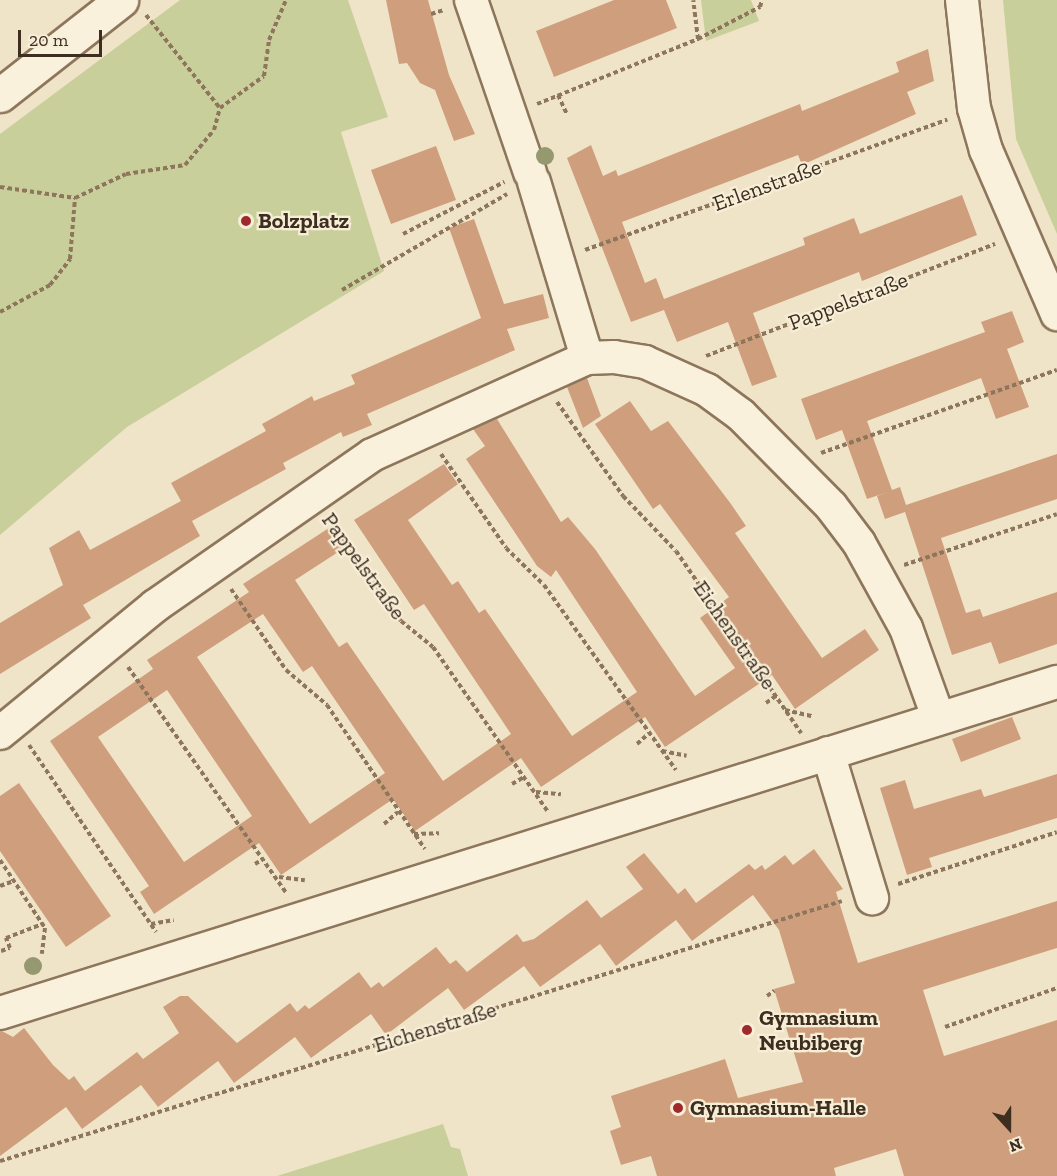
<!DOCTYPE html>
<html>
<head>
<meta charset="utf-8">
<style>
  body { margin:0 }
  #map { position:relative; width:1057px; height:1176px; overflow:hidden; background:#f0e4c8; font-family:"Zilla Slab",serif }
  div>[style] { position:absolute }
  .green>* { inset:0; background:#c9cf9b }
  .building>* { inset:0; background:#cf9f7d }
  .path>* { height:4px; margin-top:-2px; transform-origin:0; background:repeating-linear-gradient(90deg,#8d765c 0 4.5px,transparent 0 7.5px) }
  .roads { filter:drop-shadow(2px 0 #8d765c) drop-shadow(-2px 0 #8d765c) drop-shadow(0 2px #8d765c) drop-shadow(0 -2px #8d765c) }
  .street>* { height:32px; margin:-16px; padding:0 16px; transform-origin:16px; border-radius:16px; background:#faf1dc }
  .secondary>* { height:33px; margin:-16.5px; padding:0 16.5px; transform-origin:16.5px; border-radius:16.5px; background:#faf1dc }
  .trees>* { width:18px; height:18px; margin:-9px; border-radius:50%; background:#96986f }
  .dots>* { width:16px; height:16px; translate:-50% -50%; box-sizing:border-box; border:3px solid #f7eed8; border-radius:50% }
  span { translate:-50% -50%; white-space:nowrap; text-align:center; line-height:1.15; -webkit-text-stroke:4.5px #f7eed8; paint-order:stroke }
  .street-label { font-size:22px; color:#3d2e20 }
  .poi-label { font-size:22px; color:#3d2e20; font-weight:700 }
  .left { translate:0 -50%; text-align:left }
  .north { position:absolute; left:979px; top:1098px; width:60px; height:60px; -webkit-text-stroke:4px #f7eed8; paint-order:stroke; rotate:159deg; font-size:16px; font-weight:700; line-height:24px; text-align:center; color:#3d2e20 }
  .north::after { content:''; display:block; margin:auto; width:21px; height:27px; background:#3d2e20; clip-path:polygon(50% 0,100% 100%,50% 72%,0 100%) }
  .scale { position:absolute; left:18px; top:30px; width:84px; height:27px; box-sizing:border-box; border:3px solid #3d2e20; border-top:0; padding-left:8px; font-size:18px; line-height:21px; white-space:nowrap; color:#3d2e20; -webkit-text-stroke:4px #f7eed8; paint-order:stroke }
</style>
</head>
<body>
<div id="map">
  <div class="green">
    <div style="clip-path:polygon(180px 0,348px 0,388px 117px,341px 132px,384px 271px,127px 427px,0 535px,0 134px)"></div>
    <div style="clip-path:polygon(701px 0,751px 0,759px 21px,706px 41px)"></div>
    <div style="clip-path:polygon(1003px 0,1057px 0,1057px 234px,1016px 139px)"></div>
    <div style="clip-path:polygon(443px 1124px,451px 1147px,460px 1149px,468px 1176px,277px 1176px)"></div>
  </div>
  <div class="building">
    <div style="clip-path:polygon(386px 0,428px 0,449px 75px,475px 134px,454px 141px,435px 90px,420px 83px,407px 63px,399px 64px)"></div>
    <div style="clip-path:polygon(614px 0,666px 0,677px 28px,554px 77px,536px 31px)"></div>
    <div style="clip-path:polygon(928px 49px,934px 81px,907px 92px,916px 114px,802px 165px,798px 155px,622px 222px,645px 283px,656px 278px,664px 299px,805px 245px,803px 238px,854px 218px,860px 234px,962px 195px,977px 235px,862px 281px,859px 272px,753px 313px,777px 377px,752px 386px,728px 322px,677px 342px,664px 310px,631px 322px,567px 158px,591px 145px,603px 176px,616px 170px,618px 176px,800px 104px,802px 111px,899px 72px,896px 62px)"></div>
    <div style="clip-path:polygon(436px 146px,456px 200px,391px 224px,371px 170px)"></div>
    <div style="clip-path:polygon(474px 219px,504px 304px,543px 294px,549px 318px,507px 329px,515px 350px,367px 414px,372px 425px,343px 437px,341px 432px,283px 463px,286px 469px,192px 521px,200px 536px,83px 605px,91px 618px,0 674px,0 623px,63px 585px,49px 548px,79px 530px,90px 550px,181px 501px,171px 483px,266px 431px,262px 424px,312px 396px,314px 401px,355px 384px,351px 375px,481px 318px,449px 228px)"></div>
    <div style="clip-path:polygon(1012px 311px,1024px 342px,1007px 349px,1029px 407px,996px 419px,981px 378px,867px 421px,892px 490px,900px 487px,906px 505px,1057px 454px,1057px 499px,941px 538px,966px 613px,980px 609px,983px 617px,1057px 592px,1057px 644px,999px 664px,991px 642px,952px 655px,905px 512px,885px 519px,877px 496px,888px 492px,867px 499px,842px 430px,816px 440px,801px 399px,985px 332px,981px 322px)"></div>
    <div style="clip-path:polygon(587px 378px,601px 416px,583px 428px,567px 387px)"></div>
    <div style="clip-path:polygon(evenodd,630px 401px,651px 431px,668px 421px,731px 504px,746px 526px,735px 533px,822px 658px,865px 629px,879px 650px,795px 709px,772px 675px,665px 747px,645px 717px,541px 787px,521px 758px,415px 831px,393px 799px,281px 875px,259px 843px,154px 914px,140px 892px,149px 886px,50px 741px,153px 669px,147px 660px,249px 592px,243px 584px,332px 526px,346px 547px,295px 580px,339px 647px,347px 642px,443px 781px,511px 734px,424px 604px,414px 610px,354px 520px,444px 464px,458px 484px,408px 520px,452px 585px,458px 581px,479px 613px,485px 609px,572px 736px,637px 692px,556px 570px,551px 577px,537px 566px,466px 459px,485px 446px,473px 429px,497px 419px,561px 522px,568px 517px,595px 549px,695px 696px,735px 668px,700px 618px,729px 597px,660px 504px,653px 509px,595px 424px,630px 401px,263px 614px,303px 672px,312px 666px,385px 773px,310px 824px,197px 657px,263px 614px,630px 401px,167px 690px,252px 816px,184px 862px,98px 737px,167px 690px)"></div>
    <div style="clip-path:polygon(1012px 717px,1021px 739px,961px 762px,952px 739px)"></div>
    <div style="clip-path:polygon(1057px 774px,1057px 818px,929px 858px,932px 867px,907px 875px,880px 788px,905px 780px,914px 809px,981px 789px,984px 797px)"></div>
    <div style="clip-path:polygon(19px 783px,111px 916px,66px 947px,0 851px,0 796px)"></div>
    <div style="clip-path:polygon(814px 849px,843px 889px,836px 892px,858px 963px,1057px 901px,1057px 948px,923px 990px,944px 1056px,1057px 1020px,1057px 1176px,904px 1176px,896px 1149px,834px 1168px,836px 1176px,657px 1176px,651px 1156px,621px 1165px,610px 1131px,621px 1127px,611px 1096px,725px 1059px,738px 1098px,803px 1082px,774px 989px,795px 983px,779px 930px,753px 895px,692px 941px,676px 920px,616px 966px,600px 944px,540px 987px,524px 966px,464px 1010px,448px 988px,386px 1035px,371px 1014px,311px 1058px,295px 1037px,234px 1083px,218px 1061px,158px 1107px,141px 1085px,82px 1129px,66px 1107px,0 1156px,0 1030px,13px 1037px,24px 1028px,53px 1065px,69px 1080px,74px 1076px,85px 1091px,137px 1052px,143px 1059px,179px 1033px,163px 1007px,180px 996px,188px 996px,237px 1043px,290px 1003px,297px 1012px,305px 1005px,309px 1009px,359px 972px,371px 988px,379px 982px,383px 987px,436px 947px,450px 964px,456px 960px,467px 972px,517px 934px,523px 942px,534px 939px,587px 900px,601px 918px,643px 889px,626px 867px,644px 853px,678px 894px,685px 888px,696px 903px,749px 864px,755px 870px,762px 865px,765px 870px,785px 855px,793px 865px)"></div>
  </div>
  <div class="path">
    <div style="left:431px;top:14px;width:14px;rotate:-17deg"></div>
    <div style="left:146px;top:15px;width:119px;rotate:51.5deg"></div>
    <div style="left:698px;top:39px;width:70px;rotate:-27.3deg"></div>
    <div style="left:760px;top:7px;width:7px;rotate:-74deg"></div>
    <div style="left:558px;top:95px;width:21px;rotate:65deg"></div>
    <div style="left:537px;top:104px;width:174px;rotate:-22deg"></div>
    <div style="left:698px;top:39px;width:39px;rotate:-97deg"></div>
    <div style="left:0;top:187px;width:76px;rotate:8.3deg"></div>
    <div style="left:75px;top:198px;width:56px;rotate:-25.2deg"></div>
    <div style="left:126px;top:174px;width:60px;rotate:-8.7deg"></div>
    <div style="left:185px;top:165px;width:45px;rotate:-50.4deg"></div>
    <div style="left:214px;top:130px;width:23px;rotate:-75deg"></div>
    <div style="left:220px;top:108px;width:54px;rotate:-36deg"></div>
    <div style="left:264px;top:76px;width:36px;rotate:-82deg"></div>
    <div style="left:269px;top:40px;width:43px;rotate:-67deg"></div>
    <div style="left:403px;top:234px;width:114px;rotate:-27.2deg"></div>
    <div style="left:585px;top:250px;width:385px;rotate:-19.8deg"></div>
    <div style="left:342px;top:290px;width:191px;rotate:-30.2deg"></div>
    <div style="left:0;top:312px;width:57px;rotate:-28.4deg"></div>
    <div style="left:50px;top:285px;width:33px;rotate:-52deg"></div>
    <div style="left:70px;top:259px;width:61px;rotate:-85.3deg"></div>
    <div style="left:706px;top:356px;width:310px;rotate:-21.2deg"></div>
    <div style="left:557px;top:402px;width:115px;rotate:54.9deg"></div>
    <div style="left:623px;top:496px;width:76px;rotate:46.1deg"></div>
    <div style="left:676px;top:551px;width:221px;rotate:55.5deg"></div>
    <div style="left:821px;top:453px;width:250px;rotate:-19.4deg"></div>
    <div style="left:441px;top:454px;width:114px;rotate:55.3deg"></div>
    <div style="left:506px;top:548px;width:53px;rotate:44.2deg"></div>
    <div style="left:544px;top:585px;width:227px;rotate:54.5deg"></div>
    <div style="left:330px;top:519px;width:124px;rotate:55.2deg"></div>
    <div style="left:401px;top:621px;width:41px;rotate:39.1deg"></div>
    <div style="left:433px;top:647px;width:201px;rotate:55.1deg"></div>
    <div style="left:904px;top:565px;width:161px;rotate:-18.4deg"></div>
    <div style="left:231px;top:589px;width:98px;rotate:55.8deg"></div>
    <div style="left:286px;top:670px;width:54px;rotate:40.5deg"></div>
    <div style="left:327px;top:705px;width:174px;rotate:55.8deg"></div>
    <div style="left:128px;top:667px;width:277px;rotate:55deg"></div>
    <div style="left:766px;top:703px;width:14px;rotate:-36deg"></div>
    <div style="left:785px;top:710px;width:28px;rotate:13deg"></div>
    <div style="left:637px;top:744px;width:15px;rotate:-42deg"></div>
    <div style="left:29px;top:745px;width:226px;rotate:55.8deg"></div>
    <div style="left:662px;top:751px;width:25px;rotate:11deg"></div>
    <div style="left:512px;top:784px;width:14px;rotate:-30deg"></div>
    <div style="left:536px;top:792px;width:25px;rotate:5deg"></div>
    <div style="left:384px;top:824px;width:18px;rotate:-41deg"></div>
    <div style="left:414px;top:834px;width:25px;rotate:-2deg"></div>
    <div style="left:0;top:860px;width:82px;rotate:56.5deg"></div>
    <div style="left:45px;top:928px;width:26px;rotate:97deg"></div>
    <div style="left:255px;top:864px;width:9px;rotate:-32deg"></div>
    <div style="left:279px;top:877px;width:26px;rotate:7deg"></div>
    <div style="left:898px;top:884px;width:167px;rotate:-18.1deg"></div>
    <div style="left:0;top:886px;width:15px;rotate:-20deg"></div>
    <div style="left:151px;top:924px;width:23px;rotate:-10deg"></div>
    <div style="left:1px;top:951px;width:9px;rotate:-18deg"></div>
    <div style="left:10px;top:948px;width:11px;rotate:-112deg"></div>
    <div style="left:6px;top:938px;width:40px;rotate:-21deg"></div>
    <div style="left:767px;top:996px;width:9px;rotate:-36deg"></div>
    <div style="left:945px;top:1027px;width:119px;rotate:-19.2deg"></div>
    <div style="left:0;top:1161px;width:881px;rotate:-17.16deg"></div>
  </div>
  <div class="roads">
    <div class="street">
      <div style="left:471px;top:0;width:182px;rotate:71.1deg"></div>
      <div style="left:962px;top:0;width:109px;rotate:83.7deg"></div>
      <div style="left:974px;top:108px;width:44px;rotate:74.1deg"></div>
      <div style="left:986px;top:150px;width:179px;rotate:66.6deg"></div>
      <div style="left:534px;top:182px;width:184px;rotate:73.2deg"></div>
      <div style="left:0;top:733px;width:200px;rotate:-39.3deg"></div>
      <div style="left:155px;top:606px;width:264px;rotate:-34.8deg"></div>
      <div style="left:372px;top:455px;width:236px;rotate:-24.3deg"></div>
      <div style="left:587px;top:358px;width:27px;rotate:-2deg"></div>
      <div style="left:614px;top:357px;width:31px;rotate:9deg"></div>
      <div style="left:645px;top:362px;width:68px;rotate:24.3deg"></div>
      <div style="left:707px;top:390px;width:42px;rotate:36.3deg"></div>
      <div style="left:741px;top:415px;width:128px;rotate:45.3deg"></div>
      <div style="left:831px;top:506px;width:46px;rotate:52.9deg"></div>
      <div style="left:859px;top:543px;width:97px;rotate:61.1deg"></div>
      <div style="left:906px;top:628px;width:95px;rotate:70.2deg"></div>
      <div style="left:828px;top:753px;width:152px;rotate:73.1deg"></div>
      <div style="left:0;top:1013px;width:1108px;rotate:-17.39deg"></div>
    </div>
    <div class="secondary">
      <div style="left:0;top:95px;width:154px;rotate:-38.1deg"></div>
    </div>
  </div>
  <div class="trees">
    <div style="left:545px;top:156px"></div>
    <div style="left:33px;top:966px"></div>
  </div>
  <div class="dots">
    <div style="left:246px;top:221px;background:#9e2a2b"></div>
    <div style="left:747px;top:1030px;background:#9e2a2b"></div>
    <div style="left:678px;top:1108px;background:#9e2a2b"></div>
  </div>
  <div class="street-label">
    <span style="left:767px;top:185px;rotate:-20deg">Erlenstraße</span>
    <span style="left:848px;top:301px;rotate:-21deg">Pappelstraße</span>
    <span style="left:364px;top:566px;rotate:54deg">Pappelstraße</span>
    <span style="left:735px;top:635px;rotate:55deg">Eichenstraße</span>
    <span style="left:435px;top:1027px;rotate:-17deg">Eichenstraße</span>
  </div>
  <div class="poi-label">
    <span class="left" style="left:258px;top:221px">Bolzplatz</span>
    <span class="left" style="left:759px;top:1030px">Gymnasium<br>Neubiberg</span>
    <span class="left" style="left:690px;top:1108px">Gymnasium-Halle</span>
  </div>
  <div class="north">N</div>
  <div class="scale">20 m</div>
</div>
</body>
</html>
